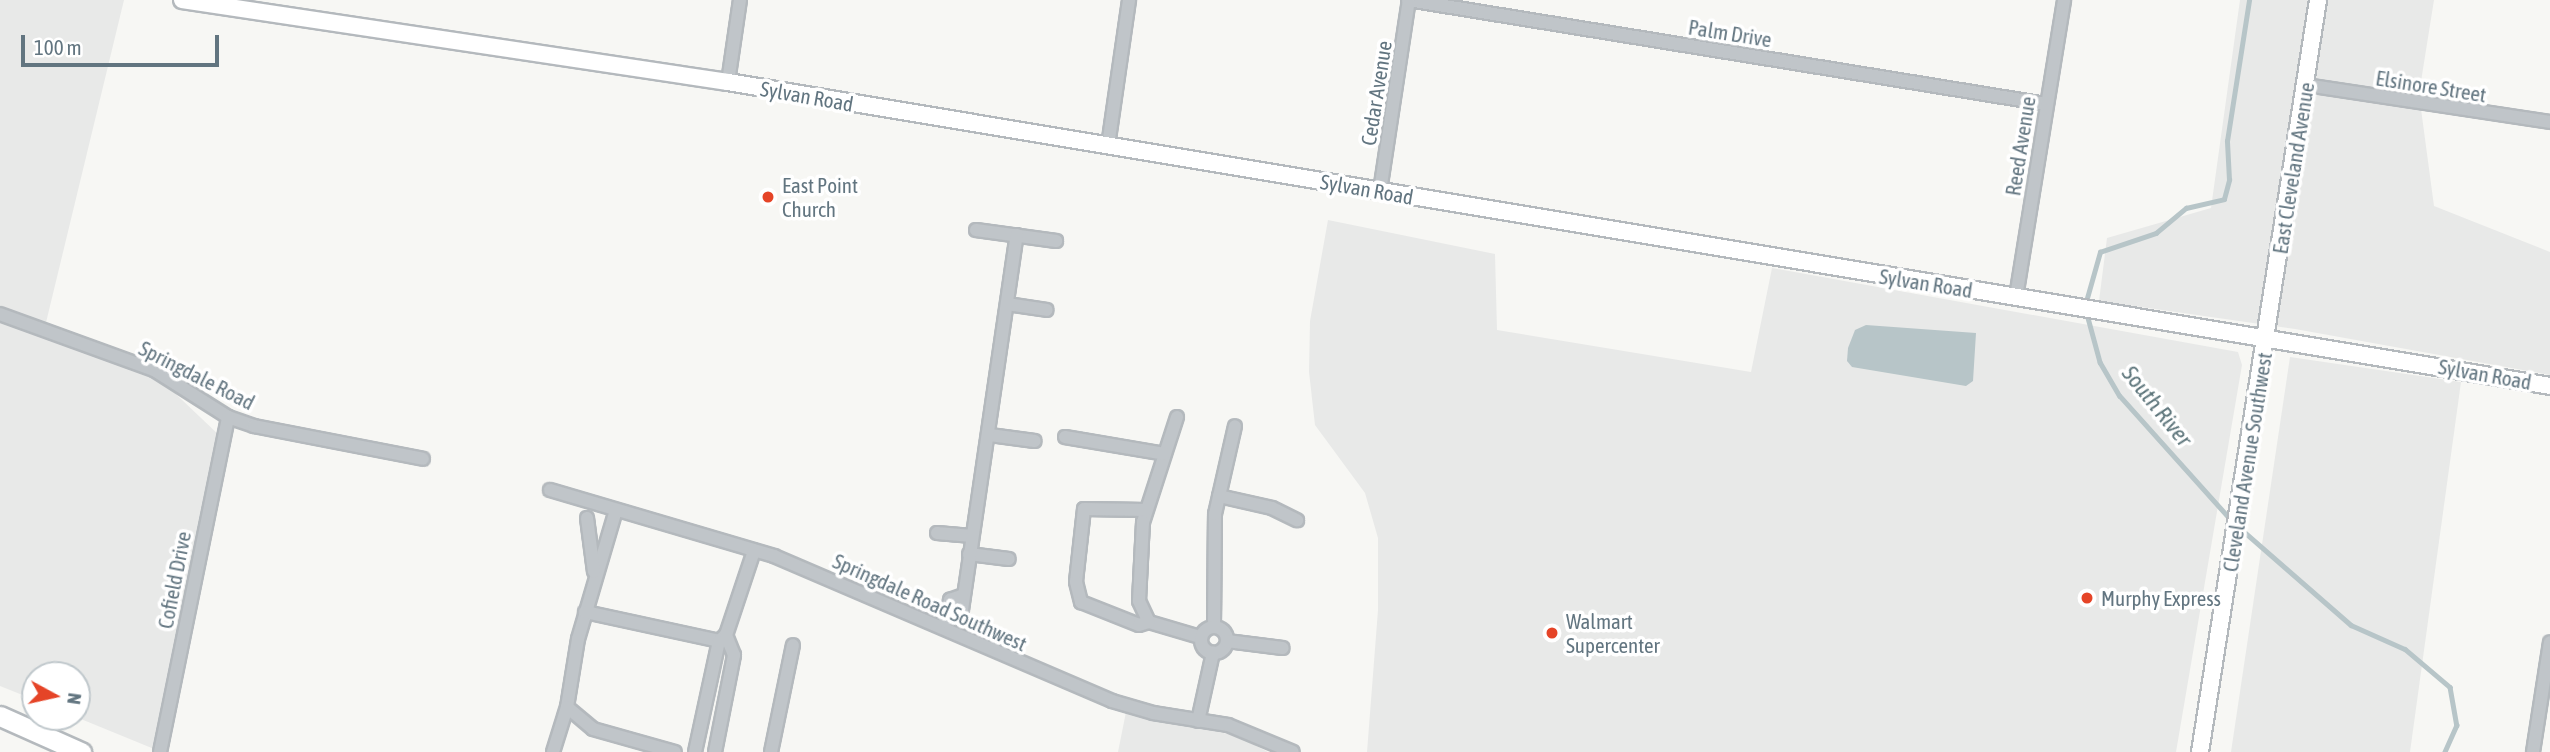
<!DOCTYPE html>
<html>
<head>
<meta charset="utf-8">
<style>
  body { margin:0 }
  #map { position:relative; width:2550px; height:752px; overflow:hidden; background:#f7f7f4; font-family:"Asap Condensed",sans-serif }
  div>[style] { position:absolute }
  .built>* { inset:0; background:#e8e9e8 }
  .water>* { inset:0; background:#b7c5c8 }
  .stream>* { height:4.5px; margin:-2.25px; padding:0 2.25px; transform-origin:2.25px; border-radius:2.25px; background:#b7c5c8 }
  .roads { filter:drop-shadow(2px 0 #b4b9bd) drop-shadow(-2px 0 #b4b9bd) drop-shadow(0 2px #b4b9bd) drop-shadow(0 -2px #b4b9bd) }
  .minor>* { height:12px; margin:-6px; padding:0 6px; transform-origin:6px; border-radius:6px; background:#c0c5c9 }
  .minor>.ring { margin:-6px; padding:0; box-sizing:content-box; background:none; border:12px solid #c0c5c9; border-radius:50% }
  .major>* { height:16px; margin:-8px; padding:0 8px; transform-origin:8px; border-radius:8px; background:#fff }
  .highway>* { height:19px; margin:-9.5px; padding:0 9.5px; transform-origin:9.5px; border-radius:9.5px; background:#fff }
  .dots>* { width:19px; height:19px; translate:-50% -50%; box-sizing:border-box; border:4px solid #fff; border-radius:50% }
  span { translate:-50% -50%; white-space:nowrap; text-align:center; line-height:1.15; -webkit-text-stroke:7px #fff; paint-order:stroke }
  .street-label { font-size:21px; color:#627580 }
  .poi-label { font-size:21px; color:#627580 }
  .left { translate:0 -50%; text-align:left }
  .water-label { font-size:23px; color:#5d757b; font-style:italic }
  .north { position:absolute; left:21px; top:661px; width:70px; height:70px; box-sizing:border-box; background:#fff; border:2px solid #c0c8cc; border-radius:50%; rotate:98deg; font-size:19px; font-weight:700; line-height:28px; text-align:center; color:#627580 }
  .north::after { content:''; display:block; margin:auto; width:24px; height:32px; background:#e54427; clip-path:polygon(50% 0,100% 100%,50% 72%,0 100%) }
  .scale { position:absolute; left:21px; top:35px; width:198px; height:32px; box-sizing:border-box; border:4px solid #627580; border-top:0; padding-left:9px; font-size:21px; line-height:24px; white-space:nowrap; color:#627580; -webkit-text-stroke:5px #fff; paint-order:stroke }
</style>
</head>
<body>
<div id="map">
  <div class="built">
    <div style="clip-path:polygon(0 0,124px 0,43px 335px,159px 378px,221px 437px,159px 751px,76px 717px,77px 675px,35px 675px,35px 700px,0 686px)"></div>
    <div style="clip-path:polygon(2240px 0,2434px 0,2419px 94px,2434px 206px,2550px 252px,2550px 375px,2295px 329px,2099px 301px,2107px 238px,2211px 208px)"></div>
    <div style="clip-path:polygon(1328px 220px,1495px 254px,1497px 330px,1751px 372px,1772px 268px,2238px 352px,2242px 365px,2176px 752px,1367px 752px,1378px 610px,1378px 538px,1365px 493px,1315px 425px,1309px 372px,1310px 321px)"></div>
    <div style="clip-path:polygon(2290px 357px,2461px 382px,2410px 752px,2231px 752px)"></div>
    <div style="clip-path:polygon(1126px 712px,1237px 736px,1268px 752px,1118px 752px)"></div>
  </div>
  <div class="water">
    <div style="clip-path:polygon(1866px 325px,1976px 333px,1973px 381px,1966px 386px,1852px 367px,1847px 361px,1848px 348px,1855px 330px)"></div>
  </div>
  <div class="stream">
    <div style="left:2085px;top:305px;width:55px;rotate:-74.2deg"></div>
    <div style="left:2100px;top:252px;width:59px;rotate:-18.7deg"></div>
    <div style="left:2156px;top:233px;width:39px;rotate:-40deg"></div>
    <div style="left:2186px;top:208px;width:39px;rotate:-13deg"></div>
    <div style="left:2224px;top:199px;width:20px;rotate:-75deg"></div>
    <div style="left:2229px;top:180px;width:39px;rotate:-93deg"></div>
    <div style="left:2227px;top:141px;width:143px;rotate:-81.1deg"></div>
    <div style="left:2087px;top:314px;width:50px;rotate:74.8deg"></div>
    <div style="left:2100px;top:362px;width:39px;rotate:60deg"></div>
    <div style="left:2120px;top:396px;width:168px;rotate:48.1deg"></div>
    <div style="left:2241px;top:529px;width:146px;rotate:41.1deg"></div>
    <div style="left:2351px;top:625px;width:59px;rotate:24deg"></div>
    <div style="left:2405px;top:649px;width:59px;rotate:40.2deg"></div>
    <div style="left:2450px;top:687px;width:39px;rotate:80deg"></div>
    <div style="left:2457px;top:725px;width:30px;rotate:114deg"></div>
  </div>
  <div class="roads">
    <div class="minor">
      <div style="left:1408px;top:0;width:646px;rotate:9.26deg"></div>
      <div style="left:728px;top:82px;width:83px;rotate:-81.7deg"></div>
      <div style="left:2306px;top:85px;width:247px;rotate:8.6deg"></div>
      <div style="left:1108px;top:146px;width:148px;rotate:-81.8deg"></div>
      <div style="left:1380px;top:191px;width:193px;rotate:-81.4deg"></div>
      <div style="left:976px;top:230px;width:81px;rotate:7.8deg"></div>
      <div style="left:2016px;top:297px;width:301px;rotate:-80.8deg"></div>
      <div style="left:1007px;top:304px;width:40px;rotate:8.5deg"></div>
      <div style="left:0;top:314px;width:164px;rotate:20deg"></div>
      <div style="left:154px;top:370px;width:88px;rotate:32.4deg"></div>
      <div style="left:228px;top:417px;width:28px;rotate:19deg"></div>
      <div style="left:254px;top:426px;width:172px;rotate:11deg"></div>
      <div style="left:1177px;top:417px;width:110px;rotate:107.9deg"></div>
      <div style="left:1143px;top:522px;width:79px;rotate:92.9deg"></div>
      <div style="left:1139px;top:601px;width:23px;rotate:65deg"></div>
      <div style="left:1149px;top:622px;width:53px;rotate:16.4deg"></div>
      <div style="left:990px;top:435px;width:45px;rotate:7.6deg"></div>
      <div style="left:1065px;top:437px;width:101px;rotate:9.6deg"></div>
      <div style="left:550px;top:490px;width:234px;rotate:16.4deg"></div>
      <div style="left:774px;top:556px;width:368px;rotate:23.2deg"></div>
      <div style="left:1112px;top:701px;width:43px;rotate:16.3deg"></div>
      <div style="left:1153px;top:713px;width:76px;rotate:9.1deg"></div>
      <div style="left:1228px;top:725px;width:70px;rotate:22.6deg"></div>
      <div style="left:1219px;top:496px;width:54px;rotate:12.8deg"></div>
      <div style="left:1272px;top:508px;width:28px;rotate:26deg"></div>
      <div style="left:616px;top:510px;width:134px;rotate:106.4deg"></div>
      <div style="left:578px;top:639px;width:69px;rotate:99.2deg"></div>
      <div style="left:567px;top:707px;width:34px;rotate:40deg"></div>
      <div style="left:593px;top:729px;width:85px;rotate:15.7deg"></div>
      <div style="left:1146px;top:510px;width:62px;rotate:-179.1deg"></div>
      <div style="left:1084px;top:509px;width:73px;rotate:96.3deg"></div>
      <div style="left:1076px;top:582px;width:21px;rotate:76deg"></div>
      <div style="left:1081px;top:602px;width:62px;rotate:21.6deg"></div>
      <div style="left:1139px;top:625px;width:10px;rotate:-17deg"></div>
      <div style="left:587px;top:518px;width:54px;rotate:82.6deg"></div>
      <div style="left:937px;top:533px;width:35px;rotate:5deg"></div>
      <div style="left:969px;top:554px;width:40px;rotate:7.1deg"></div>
      <div style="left:585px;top:612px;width:137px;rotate:12.2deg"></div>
      <div style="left:946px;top:620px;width:19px;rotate:-32deg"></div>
      <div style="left:962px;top:610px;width:379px;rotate:-81.7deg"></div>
      <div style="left:945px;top:622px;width:23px;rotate:-77deg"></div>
      <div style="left:950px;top:600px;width:12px;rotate:-20deg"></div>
      <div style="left:1214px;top:626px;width:112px;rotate:-89.5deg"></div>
      <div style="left:1215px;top:514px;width:90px;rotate:-77.2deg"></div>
      <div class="ring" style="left:1201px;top:627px;width:14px;height:14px"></div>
      <div style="left:1227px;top:641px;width:56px;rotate:7.1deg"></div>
      <div style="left:1198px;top:721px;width:70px;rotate:-77.6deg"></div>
      <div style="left:160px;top:752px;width:342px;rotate:-78.5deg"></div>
      <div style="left:553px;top:752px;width:47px;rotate:-72.7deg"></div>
      <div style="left:695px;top:752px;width:114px;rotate:-77.8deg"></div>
      <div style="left:719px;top:641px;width:9px;rotate:-41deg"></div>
      <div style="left:726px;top:635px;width:89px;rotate:-71.6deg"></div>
      <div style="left:715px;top:752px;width:99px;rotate:-78.9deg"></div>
      <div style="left:734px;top:655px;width:22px;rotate:-112deg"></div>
      <div style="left:771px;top:752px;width:109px;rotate:-78.4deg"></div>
      <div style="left:2533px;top:752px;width:111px;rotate:-81.2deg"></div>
    </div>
    <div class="major">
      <div style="left:182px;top:0;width:552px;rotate:8.54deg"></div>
      <div style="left:728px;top:82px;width:1847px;rotate:9.47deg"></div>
      <div style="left:2200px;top:752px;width:761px;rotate:-81.08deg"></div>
    </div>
    <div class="highway">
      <div style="left:0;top:716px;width:89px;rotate:24deg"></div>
    </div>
  </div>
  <div class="dots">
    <div style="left:768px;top:197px;background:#e54427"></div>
    <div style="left:2087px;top:598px;background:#e54427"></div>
    <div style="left:1552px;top:633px;background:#e54427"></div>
  </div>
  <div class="street-label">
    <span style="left:1730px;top:33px;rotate:9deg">Palm Drive</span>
    <span style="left:2431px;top:86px;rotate:9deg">Elsinore Street</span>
    <span style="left:1376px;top:93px;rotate:-81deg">Cedar Avenue</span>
    <span style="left:807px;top:96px;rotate:10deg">Sylvan Road</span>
    <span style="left:2020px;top:146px;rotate:-81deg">Reed Avenue</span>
    <span style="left:2293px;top:168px;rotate:-81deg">East Cleveland Avenue</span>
    <span style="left:1367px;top:189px;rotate:10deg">Sylvan Road</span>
    <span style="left:1926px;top:283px;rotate:9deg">Sylvan Road</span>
    <span style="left:2485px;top:374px;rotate:10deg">Sylvan Road</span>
    <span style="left:197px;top:375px;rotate:27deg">Springdale Road</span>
    <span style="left:2247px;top:462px;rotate:-81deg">Cleveland Avenue Southwest</span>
    <span style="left:174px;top:580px;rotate:-79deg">Cofield Drive</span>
    <span style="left:930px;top:602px;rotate:24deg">Springdale Road Southwest</span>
  </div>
  <div class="poi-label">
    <span class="left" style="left:782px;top:197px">East Point<br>Church</span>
    <span class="left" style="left:2101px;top:598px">Murphy Express</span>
    <span class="left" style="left:1566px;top:633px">Walmart<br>Supercenter</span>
  </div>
  <div class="water-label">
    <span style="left:2157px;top:406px;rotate:51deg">South River</span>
  </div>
  <div class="north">N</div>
  <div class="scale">100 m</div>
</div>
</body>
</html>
